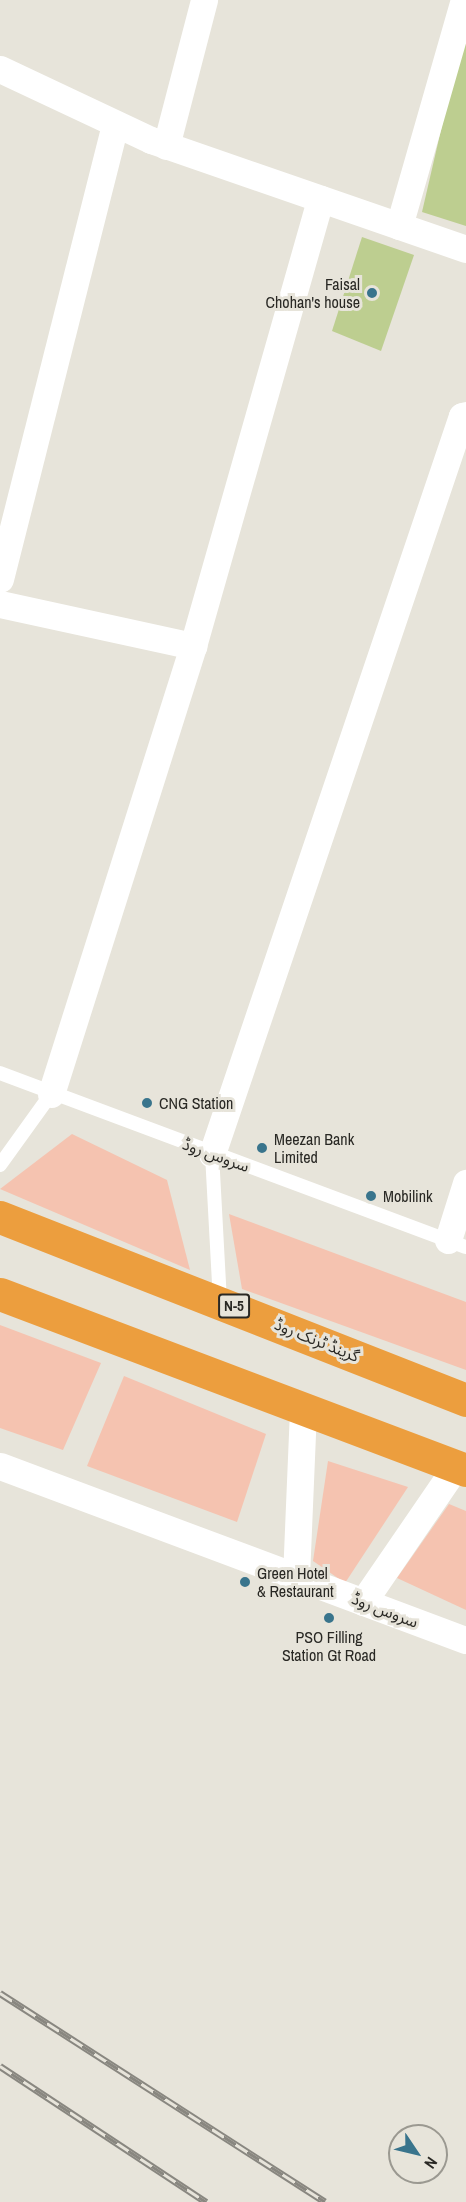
<!DOCTYPE html>
<html>
<head>
<meta charset="utf-8">
<style>
  body { margin:0 }
  #map { position:relative; width:466px; height:2202px; overflow:hidden; background:#e7e4da; font-family:"Archivo Narrow","Noto Sans Arabic",sans-serif }
  div>[style] { position:absolute }
  .green>* { inset:0; background:#f5c3b0 }
  .building>* { inset:0; background:#bdce90 }
  .lane>* { height:14px; margin:-7px; padding:0 7px; transform-origin:7px; border-radius:7px; background:#fff }
  .street>* { height:27px; margin:-13.5px; padding:0 13.5px; transform-origin:13.5px; border-radius:13.5px; background:#fff }
  .highway>* { height:33px; margin:-16.5px; padding:0 16.5px; transform-origin:16.5px; border-radius:16.5px; background:#ec9e3e }
  .rail>* { height:7px; margin-top:-3.5px; transform-origin:0; background:repeating-linear-gradient(90deg,#e7e4da 0 14px,#898780 0 28px); box-sizing:border-box; border-block:2px solid #898780 }
  .dots>* { width:16px; height:16px; translate:-50% -50%; box-sizing:border-box; border:3px solid #e7e4da; border-radius:50% }
  span { translate:-50% -50%; white-space:nowrap; text-align:center; line-height:1.15; -webkit-text-stroke:6px #e7e4da; paint-order:stroke }
  .shield-label span { padding:2px 4px; background:#e7e4da; border:2px solid; border-radius:4px; -webkit-text-stroke-width:0 }
  .shield-label { font-size:15px; color:#292824; font-weight:700 }
  .poi-label { font-size:16px; color:#292824 }
  .right { translate:-100% -50%; text-align:right }
  .left { translate:0 -50%; text-align:left }
  .street-label { font-size:16px; color:#292824 }
  .north { position:absolute; left:388px; top:2124px; width:60px; height:60px; box-sizing:border-box; background:#e7e4da; border:2px solid #9b9991; border-radius:50%; rotate:125deg; font-size:16px; font-weight:700; line-height:24px; text-align:center; color:#292824 }
  .north::after { content:''; display:block; margin:auto; width:21px; height:27px; background:#39748c; clip-path:polygon(50% 0,100% 100%,50% 72%,0 100%) }
</style>
</head>
<body>
<div id="map">
  <div class="green">
    <div style="clip-path:polygon(72px 1134px,167px 1180px,190px 1270px,0 1189px)"></div>
    <div style="clip-path:polygon(229px 1214px,466px 1302px,466px 1370px,242px 1289px)"></div>
    <div style="clip-path:polygon(0 1325px,101px 1363px,63px 1450px,0 1428px)"></div>
    <div style="clip-path:polygon(124px 1376px,266px 1434px,237px 1522px,87px 1466px)"></div>
    <div style="clip-path:polygon(328px 1461px,408px 1487px,345px 1583px,313px 1561px)"></div>
    <div style="clip-path:polygon(449px 1504px,466px 1511px,466px 1610px,397px 1578px)"></div>
  </div>
  <div class="building">
    <div style="clip-path:polygon(466px 22px,466px 226px,422px 212px)"></div>
    <div style="clip-path:polygon(362px 237px,414px 255px,381px 351px,332px 331px)"></div>
  </div>
  <div class="lane">
    <div style="left:0;top:1073px;width:497px;rotate:20.5deg"></div>
    <div style="left:212px;top:1154px;width:146px;rotate:86.9deg"></div>
    <div style="left:0;top:1165px;width:87px;rotate:-54.3deg"></div>
  </div>
  <div class="street">
    <div style="left:0;top:69px;width:167px;rotate:25.2deg"></div>
    <div style="left:151px;top:140px;width:333px;rotate:19.1deg"></div>
    <div style="left:166px;top:146px;width:151px;rotate:-75.4deg"></div>
    <div style="left:399px;top:226px;width:235px;rotate:-74deg"></div>
    <div style="left:0;top:579px;width:469px;rotate:-75.8deg"></div>
    <div style="left:0;top:604px;width:198px;rotate:12.3deg"></div>
    <div style="left:51px;top:1094px;width:470px;rotate:-72.4deg"></div>
    <div style="left:193px;top:646px;width:465px;rotate:-74.1deg"></div>
    <div style="left:212px;top:1154px;width:779px;rotate:-71.29deg"></div>
    <div style="left:462px;top:416px;width:4px;rotate:-14deg"></div>
    <div style="left:448px;top:1240px;width:60px;rotate:-72.5deg"></div>
    <div style="left:0;top:1466px;width:497px;rotate:20.5deg"></div>
    <div style="left:296px;top:1577px;width:169px;rotate:-87.6deg"></div>
    <div style="left:363px;top:1602px;width:165px;rotate:-55.6deg"></div>
  </div>
  <div class="highway">
    <div style="left:0;top:1217px;width:501px;rotate:21.44deg"></div>
    <div style="left:0;top:1294px;width:498px;rotate:20.7deg"></div>
  </div>
  <div class="rail">
    <div style="left:0;top:1993px;width:386px;rotate:32.7deg"></div>
    <div style="left:0;top:2066px;width:247px;rotate:33.4deg"></div>
  </div>
  <div class="dots">
    <div style="left:372px;top:293px;background:#39748c"></div>
    <div style="left:147px;top:1103px;background:#39748c"></div>
    <div style="left:262px;top:1148px;background:#39748c"></div>
    <div style="left:371px;top:1196px;background:#39748c"></div>
    <div style="left:245px;top:1582px;background:#39748c"></div>
    <div style="left:329px;top:1618px;background:#39748c"></div>
  </div>
  <div class="shield-label">
    <span style="left:234px;top:1306px">N-5</span>
  </div>
  <div class="poi-label">
    <span class="right" style="left:360px;top:293px">Faisal<br>Chohan's house</span>
    <span class="left" style="left:159px;top:1103px">CNG Station</span>
    <span class="left" style="left:274px;top:1148px">Meezan Bank<br>Limited</span>
    <span class="left" style="left:383px;top:1196px">Mobilink</span>
    <span class="left" style="left:257px;top:1582px">Green Hotel<br>&amp; Restaurant</span>
    <span style="left:329px;top:1646px">PSO Filling<br>Station Gt Road</span>
  </div>
  <div class="street-label">
    <span style="left:216px;top:1155px;rotate:20deg">سروس روڈ</span>
    <span style="left:317px;top:1340px;rotate:22deg">گرینڈ ٹرنک روڈ</span>
    <span style="left:385px;top:1610px;rotate:21deg">سروس روڈ</span>
  </div>
  <div class="north">N</div>
</div>
</body>
</html>
